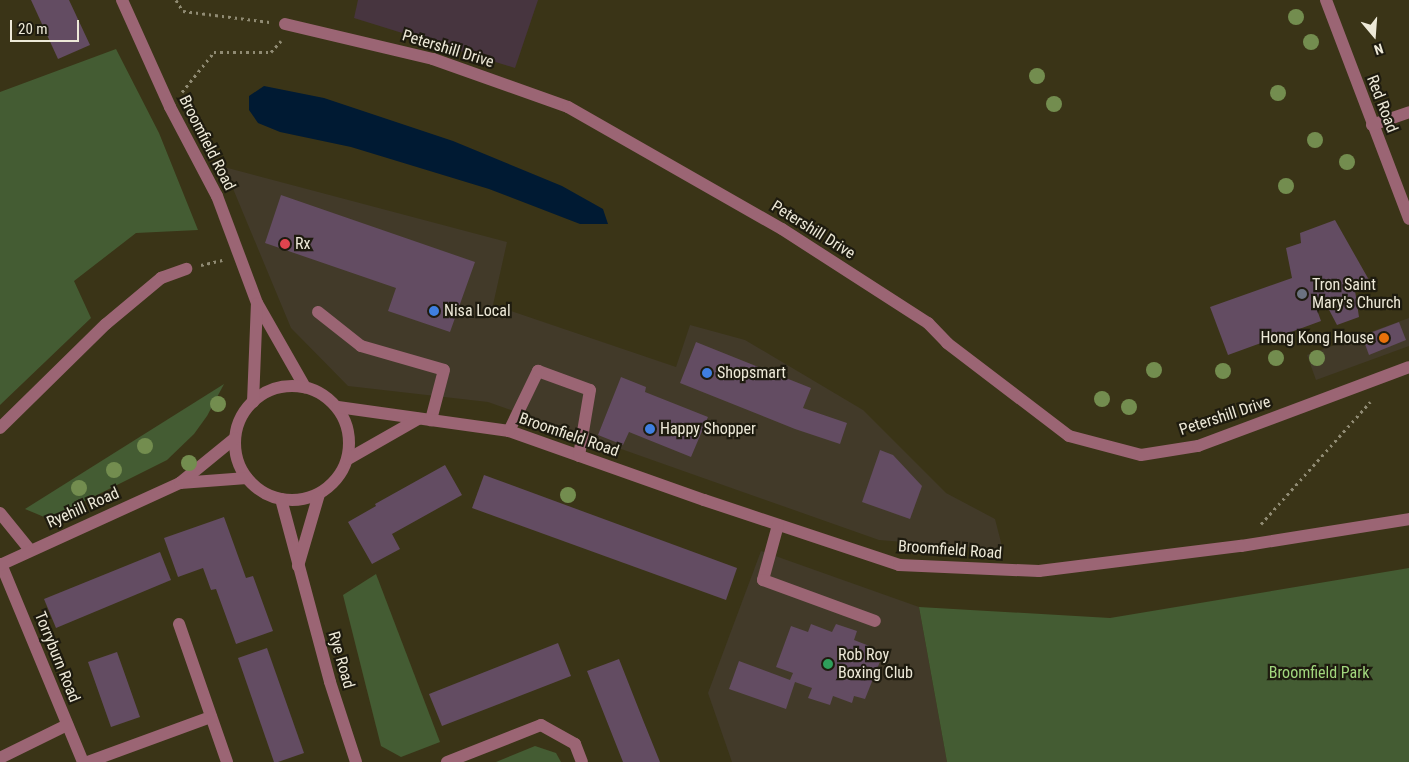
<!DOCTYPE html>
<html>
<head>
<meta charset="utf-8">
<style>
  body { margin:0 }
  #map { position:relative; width:1409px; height:762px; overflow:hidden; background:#3a3417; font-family:"Roboto Condensed",sans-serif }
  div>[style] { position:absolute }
  .commercial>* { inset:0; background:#423a29 }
  .education>* { inset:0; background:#47353f }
  .green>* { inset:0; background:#445c33 }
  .water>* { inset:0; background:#001a33 }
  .building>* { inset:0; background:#634c62 }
  .path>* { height:3px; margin-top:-1.5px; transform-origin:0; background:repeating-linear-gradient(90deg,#908b73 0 2.5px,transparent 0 6.5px) }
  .minor>* { height:12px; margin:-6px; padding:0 6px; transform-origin:6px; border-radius:6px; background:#9b6574 }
  .minor>.ring { margin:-6px; padding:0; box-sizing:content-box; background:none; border:12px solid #9b6574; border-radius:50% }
  .trees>* { width:16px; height:16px; margin:-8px; border-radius:50%; background:#738d4f }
  .dots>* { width:14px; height:14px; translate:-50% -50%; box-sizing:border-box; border:2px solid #1e1b0f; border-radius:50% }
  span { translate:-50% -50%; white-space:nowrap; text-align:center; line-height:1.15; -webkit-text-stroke:4.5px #1e1b0f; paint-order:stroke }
  .street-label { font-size:16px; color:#ede9d8 }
  .poi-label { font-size:16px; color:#ede9d8 }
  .left { translate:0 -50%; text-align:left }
  .right { translate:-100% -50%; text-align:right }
  .park-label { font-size:16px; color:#a1d67d }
  .north { position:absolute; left:1349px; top:10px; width:50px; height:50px; -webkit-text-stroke:4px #1e1b0f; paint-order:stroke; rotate:162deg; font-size:14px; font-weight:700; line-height:20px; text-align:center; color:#ede9d8 }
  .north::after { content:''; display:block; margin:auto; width:18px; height:22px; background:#ede9d8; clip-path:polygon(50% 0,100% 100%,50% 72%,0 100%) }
  .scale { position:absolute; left:10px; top:20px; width:69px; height:22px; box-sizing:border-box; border:2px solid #ede9d8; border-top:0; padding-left:6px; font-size:15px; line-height:18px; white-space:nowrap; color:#ede9d8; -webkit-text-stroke:4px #1e1b0f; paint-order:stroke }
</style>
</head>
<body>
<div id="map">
  <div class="commercial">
    <div style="clip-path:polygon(224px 167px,507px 242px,493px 305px,676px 367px,690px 325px,745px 340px,863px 410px,946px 493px,995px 519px,1003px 550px,879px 540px,488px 402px,348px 386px,291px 328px)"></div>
    <div style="clip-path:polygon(1409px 318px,1409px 346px,1316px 380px,1307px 355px)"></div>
    <div style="clip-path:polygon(761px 551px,919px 607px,947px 762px,732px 762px,708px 693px)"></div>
  </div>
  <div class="education">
    <div style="clip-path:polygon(358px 0,538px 0,515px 68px,354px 18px)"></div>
  </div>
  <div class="green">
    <div style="clip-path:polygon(116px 49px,159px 133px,198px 230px,136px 233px,74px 281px,91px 318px,0 405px,0 92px)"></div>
    <div style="clip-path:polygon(224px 384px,207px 416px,194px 434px,167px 460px,49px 519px,25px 509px)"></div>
    <div style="clip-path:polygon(1409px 568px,1409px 762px,947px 762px,919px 607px,1110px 618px)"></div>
    <div style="clip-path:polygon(376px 574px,440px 742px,401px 757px,381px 746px,343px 595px)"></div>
    <div style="clip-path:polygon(535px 746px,556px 753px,561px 762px,496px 762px)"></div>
  </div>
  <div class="water">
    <div style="clip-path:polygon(264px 86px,324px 98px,453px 141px,562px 186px,603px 209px,608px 224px,580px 224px,489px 189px,351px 147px,280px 132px,258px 123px,249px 110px,249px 96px)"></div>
  </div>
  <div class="building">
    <div style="clip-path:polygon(31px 0,69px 0,90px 45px,58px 59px)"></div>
    <div style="clip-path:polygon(281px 195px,475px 262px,450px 332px,388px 311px,396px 288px,265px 243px)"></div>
    <div style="clip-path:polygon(1335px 220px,1369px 280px,1354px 284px,1359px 317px,1337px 325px,1326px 304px,1316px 307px,1321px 321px,1228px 355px,1210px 307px,1292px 278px,1286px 248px,1301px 243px,1300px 233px)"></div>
    <div style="clip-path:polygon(1399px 322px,1406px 340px,1369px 355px,1362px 336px)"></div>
    <div style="clip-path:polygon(696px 342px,811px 388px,803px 408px,847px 423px,840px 444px,795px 429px,680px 383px)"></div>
    <div style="clip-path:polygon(621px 377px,646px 387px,645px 392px,708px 417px,691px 457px,629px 432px,623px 445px,598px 435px)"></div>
    <div style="clip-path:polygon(880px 450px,893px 455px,922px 486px,910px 519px,862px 502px)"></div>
    <div style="clip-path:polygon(445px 465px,462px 495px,392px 534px,400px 549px,372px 564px,348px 522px,376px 506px,375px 504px)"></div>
    <div style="clip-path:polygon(484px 475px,737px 568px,726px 600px,472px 508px)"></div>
    <div style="clip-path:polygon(224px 517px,246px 578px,253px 576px,273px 631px,236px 644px,216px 589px,211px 590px,203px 568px,178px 577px,164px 538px)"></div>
    <div style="clip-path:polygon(160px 552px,171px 580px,56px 628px,44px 599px)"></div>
    <div style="clip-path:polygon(811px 624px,832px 632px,836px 624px,857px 631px,854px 640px,872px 647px,870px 655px,881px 659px,865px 699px,854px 696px,852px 703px,833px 696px,830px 705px,808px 698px,812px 688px,795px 682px,786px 709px,729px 689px,739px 661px,790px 680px,793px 673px,776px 667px,791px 626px,808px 632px)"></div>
    <div style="clip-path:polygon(558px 643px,571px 676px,442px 726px,429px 694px)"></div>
    <div style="clip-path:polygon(267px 648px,304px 753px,278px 762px,274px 762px,238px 658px)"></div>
    <div style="clip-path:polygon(117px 652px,140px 717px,111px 727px,88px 662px)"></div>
    <div style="clip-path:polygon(619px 659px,643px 720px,660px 762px,623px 762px,587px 671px)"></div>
  </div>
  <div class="path">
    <div style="left:176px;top:0;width:13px;rotate:58deg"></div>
    <div style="left:183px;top:11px;width:87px;rotate:7.3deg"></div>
    <div style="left:182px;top:92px;width:51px;rotate:-51.3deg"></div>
    <div style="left:214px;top:52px;width:57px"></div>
    <div style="left:271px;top:52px;width:15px;rotate:-48deg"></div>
    <div style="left:201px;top:265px;width:22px;rotate:-13deg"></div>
    <div style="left:1261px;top:524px;width:164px;rotate:-48.2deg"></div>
  </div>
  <div class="minor">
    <div style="left:122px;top:0;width:117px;rotate:65.8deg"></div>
    <div style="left:170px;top:107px;width:101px;rotate:62.2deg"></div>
    <div style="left:217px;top:196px;width:114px;rotate:69.5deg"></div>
    <div style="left:257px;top:303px;width:97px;rotate:60.3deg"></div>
    <div style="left:1326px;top:0;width:234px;rotate:69.2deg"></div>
    <div style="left:285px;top:24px;width:152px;rotate:13.3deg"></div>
    <div style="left:433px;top:59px;width:143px;rotate:19.6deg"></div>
    <div style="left:568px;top:107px;width:246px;rotate:29.7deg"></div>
    <div style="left:782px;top:229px;width:174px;rotate:32.8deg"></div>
    <div style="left:928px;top:323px;width:28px;rotate:46deg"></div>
    <div style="left:947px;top:343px;width:153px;rotate:37.3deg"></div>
    <div style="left:1069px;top:436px;width:74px;rotate:14.8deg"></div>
    <div style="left:1141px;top:455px;width:58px;rotate:-9deg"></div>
    <div style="left:1198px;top:446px;width:225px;rotate:-20.5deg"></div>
    <div style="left:1372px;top:125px;width:39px;rotate:-19deg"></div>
    <div style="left:318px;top:312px;width:55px;rotate:38.3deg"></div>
    <div style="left:361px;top:346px;width:86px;rotate:16.1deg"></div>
    <div style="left:444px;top:370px;width:52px;rotate:104.6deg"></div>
    <div class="ring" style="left:235px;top:386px;width:102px;height:102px"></div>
    <div style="left:253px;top:402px;width:98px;rotate:-87.7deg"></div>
    <div style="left:338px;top:407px;width:173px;rotate:8deg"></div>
    <div style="left:509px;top:431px;width:207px;rotate:19.5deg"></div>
    <div style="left:704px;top:500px;width:206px;rotate:18.4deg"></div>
    <div style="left:899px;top:565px;width:140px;rotate:2.5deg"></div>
    <div style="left:1039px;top:571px;width:204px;rotate:-7.1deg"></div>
    <div style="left:1241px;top:546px;width:170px;rotate:-9.1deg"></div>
    <div style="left:0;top:428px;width:148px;rotate:-44.5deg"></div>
    <div style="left:106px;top:324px;width:72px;rotate:-39.9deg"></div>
    <div style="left:161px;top:278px;width:27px;rotate:-20deg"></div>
    <div style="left:509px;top:431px;width:67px;rotate:-64.2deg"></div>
    <div style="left:538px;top:371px;width:55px;rotate:20.1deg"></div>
    <div style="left:590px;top:390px;width:67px;rotate:99.5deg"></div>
    <div style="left:348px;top:459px;width:81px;rotate:-29.7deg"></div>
    <div style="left:180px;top:483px;width:67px;rotate:-4.3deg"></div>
    <div style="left:281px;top:499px;width:189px;rotate:75deg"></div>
    <div style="left:330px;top:682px;width:84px;rotate:72deg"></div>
    <div style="left:0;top:513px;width:48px;rotate:51deg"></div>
    <div style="left:778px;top:525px;width:57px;rotate:105.3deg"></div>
    <div style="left:763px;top:580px;width:119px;rotate:20.1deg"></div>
    <div style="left:1px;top:564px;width:214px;rotate:67.5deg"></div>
    <div style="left:0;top:565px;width:198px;rotate:-24.5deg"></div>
    <div style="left:180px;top:483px;width:71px;rotate:-39.3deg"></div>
    <div style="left:298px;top:566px;width:75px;rotate:-73.7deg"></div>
    <div style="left:179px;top:624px;width:146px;rotate:70.8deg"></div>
    <div style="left:0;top:758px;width:75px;rotate:-26.2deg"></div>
    <div style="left:88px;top:762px;width:131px;rotate:-20.1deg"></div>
    <div style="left:447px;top:762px;width:101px;rotate:-21.5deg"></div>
    <div style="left:541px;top:725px;width:39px;rotate:29deg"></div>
    <div style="left:575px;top:744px;width:19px;rotate:69deg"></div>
  </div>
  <div class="trees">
    <div style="left:1296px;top:17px"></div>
    <div style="left:1311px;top:42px"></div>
    <div style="left:1037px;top:76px"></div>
    <div style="left:1278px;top:93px"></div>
    <div style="left:1054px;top:104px"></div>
    <div style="left:1315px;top:140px"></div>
    <div style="left:1347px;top:162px"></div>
    <div style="left:1286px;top:186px"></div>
    <div style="left:1276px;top:358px"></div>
    <div style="left:1317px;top:358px"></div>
    <div style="left:1154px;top:370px"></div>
    <div style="left:1223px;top:371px"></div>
    <div style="left:1102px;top:399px"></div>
    <div style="left:218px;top:404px"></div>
    <div style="left:1129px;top:407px"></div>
    <div style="left:145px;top:446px"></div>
    <div style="left:189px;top:463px"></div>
    <div style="left:114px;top:470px"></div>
    <div style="left:79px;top:488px"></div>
    <div style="left:568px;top:495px"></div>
  </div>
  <div class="dots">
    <div style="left:285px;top:244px;background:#e0444e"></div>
    <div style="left:1302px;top:294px;background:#6b7280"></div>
    <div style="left:434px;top:311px;background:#3f7fe0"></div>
    <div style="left:1384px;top:338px;background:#e8710a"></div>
    <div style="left:707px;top:373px;background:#3f7fe0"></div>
    <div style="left:650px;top:429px;background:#3f7fe0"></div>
    <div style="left:828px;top:664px;background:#2e9e5b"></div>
  </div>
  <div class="street-label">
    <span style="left:448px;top:49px;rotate:17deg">Petershill Drive</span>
    <span style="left:1382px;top:104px;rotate:69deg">Red Road</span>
    <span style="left:207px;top:143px;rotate:63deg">Broomfield Road</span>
    <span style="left:813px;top:230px;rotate:32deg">Petershill Drive</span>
    <span style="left:1225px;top:416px;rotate:-18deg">Petershill Drive</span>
    <span style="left:569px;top:435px;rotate:19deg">Broomfield Road</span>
    <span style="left:83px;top:508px;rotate:-24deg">Ryehill Road</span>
    <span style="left:950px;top:550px;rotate:4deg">Broomfield Road</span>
    <span style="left:57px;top:657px;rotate:68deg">Torryburn Road</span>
    <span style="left:341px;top:660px;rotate:74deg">Rye Road</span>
  </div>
  <div class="poi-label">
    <span class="left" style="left:295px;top:244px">Rx</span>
    <span class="left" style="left:1312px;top:294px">Tron Saint<br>Mary's Church</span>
    <span class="left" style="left:444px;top:311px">Nisa Local</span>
    <span class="right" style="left:1374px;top:338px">Hong Kong House</span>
    <span class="left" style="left:717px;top:373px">Shopsmart</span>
    <span class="left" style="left:660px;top:429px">Happy Shopper</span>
    <span class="left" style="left:838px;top:664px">Rob Roy<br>Boxing Club</span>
  </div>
  <div class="park-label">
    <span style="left:1319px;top:673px">Broomfield Park</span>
  </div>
  <div class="north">N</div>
  <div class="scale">20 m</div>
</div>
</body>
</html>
